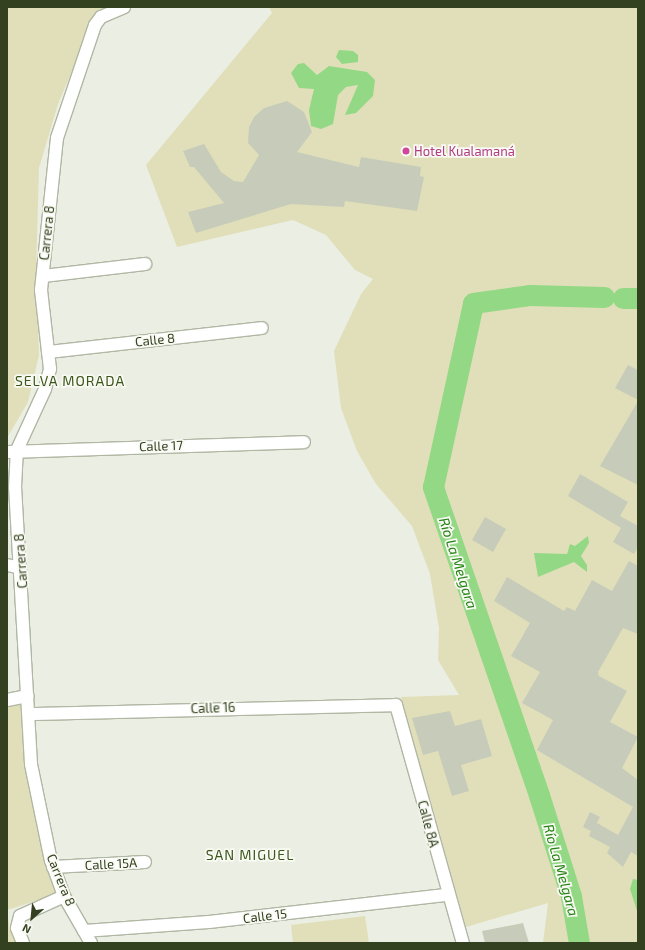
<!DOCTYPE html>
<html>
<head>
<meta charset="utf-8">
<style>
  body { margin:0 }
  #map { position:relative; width:645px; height:950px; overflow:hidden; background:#ebeee2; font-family:"Exo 2",sans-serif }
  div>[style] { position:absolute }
  .green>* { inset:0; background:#e1dfb9 }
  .water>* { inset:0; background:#93d884 }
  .river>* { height:21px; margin:-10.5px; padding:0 10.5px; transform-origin:10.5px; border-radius:10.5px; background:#93d884 }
  .building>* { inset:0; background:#c7ccba }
  .roads { filter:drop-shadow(1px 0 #b0b7a4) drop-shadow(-1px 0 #b0b7a4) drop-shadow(0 1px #b0b7a4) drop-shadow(0 -1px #b0b7a4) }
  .minor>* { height:12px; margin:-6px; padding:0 6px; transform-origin:6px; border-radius:6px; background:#fff }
  .dots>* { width:11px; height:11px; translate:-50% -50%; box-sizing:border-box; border:2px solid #f8faf3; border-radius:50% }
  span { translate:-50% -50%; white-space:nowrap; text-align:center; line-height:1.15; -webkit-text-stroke:3.5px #f8faf3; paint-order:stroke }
  .hotel-label { font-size:13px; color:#b23c85 }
  .left { translate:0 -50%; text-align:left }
  .street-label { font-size:13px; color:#334120 }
  .neighbourhood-label { font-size:14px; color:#3b551a; letter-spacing:1px }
  .water-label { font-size:14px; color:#258314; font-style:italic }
  .frame { position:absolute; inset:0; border:8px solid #334120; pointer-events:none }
  .north { position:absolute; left:12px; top:898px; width:40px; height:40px; -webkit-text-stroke:3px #f8faf3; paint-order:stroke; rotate:207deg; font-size:11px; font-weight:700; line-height:16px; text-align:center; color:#334120 }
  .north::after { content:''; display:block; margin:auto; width:14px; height:18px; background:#334120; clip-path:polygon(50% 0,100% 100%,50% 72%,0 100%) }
</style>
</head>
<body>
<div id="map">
  <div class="green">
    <div style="clip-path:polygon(7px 7px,113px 7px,96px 15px,58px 104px,39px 168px,36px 273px,39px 355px,28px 402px,7px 438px)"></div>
    <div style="clip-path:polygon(269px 7px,638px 7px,638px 943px,543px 943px,548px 903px,466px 927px,402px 701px,401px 697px,459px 695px,438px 660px,439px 628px,430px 574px,412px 526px,376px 484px,357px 451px,341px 408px,334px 351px,361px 294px,373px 279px,355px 270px,326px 235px,293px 220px,177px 247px,146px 165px,272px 13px)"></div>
    <div style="clip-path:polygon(24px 703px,60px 893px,7px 910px,7px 706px)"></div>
    <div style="clip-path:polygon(7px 912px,10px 930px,19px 926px,25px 943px,7px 943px)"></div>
    <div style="clip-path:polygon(365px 916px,369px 943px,293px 943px,291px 925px)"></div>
  </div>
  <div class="water">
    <div style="clip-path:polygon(339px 50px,353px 51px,358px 55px,358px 62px,342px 64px,336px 57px)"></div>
    <div style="clip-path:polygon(304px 63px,317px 75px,329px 66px,367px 72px,375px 80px,373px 96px,356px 113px,345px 115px,358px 85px,346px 87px,338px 95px,333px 124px,321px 129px,311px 126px,309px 110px,314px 89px,299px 88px,291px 73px,298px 64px)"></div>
    <div style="clip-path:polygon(588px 536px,589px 543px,581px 556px,587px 565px,587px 572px,574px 562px,538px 577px,534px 553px,567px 554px,570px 544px,575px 546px)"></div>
    <div style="clip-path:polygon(633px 879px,638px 880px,638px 914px,630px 889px)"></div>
  </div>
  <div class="river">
    <div style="left:623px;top:298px;width:15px"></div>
    <div style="left:579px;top:943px;width:48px;rotate:-99.7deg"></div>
    <div style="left:571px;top:896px;width:106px;rotate:-107.6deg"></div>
    <div style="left:539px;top:795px;width:326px;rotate:-109deg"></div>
    <div style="left:433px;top:487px;width:188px;rotate:-77.7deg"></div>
    <div style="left:473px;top:303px;width:58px;rotate:-8deg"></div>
    <div style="left:530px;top:295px;width:74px;rotate:1.5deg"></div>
  </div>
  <div class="building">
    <div style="clip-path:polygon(287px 101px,304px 112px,312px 132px,297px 152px,359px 167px,361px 157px,421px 167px,420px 176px,424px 177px,417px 211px,345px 201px,344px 207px,291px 204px,196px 233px,188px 212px,224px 203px,194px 167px,190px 167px,183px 151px,204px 144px,221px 172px,234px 181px,243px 182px,259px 155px,248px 143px,249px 127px,254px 117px,264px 108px)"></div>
    <div style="clip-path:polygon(628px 365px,638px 370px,638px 400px,615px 388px)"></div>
    <div style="clip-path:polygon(638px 401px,638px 485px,600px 466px)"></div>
    <div style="clip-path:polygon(580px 474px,628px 502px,620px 516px,638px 526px,638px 547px,634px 554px,613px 542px,621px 528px,568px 496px)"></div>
    <div style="clip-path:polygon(485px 517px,506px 529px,493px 552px,472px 540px)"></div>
    <div style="clip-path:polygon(629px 561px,638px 566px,638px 634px,623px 628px,598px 672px,599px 676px,627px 691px,610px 722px,638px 737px,622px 768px,638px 780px,638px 856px,631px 852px,623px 867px,607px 853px,610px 847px,589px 836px,591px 831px,583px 827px,590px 812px,600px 817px,597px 823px,618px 835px,633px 807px,537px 750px,553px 720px,522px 703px,540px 672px,511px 656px,530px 623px,494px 601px,507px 577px,564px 611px,567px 607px,575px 611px,592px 580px,612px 591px)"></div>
    <div style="clip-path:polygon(450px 711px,455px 726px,481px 719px,492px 756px,461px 765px,469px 791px,452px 796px,438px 751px,423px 755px,412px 718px)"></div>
    <div style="clip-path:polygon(523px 923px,529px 943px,485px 943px,482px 931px)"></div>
  </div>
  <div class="roads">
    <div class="minor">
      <div style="left:43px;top:276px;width:103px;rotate:-6.7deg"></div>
      <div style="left:48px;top:352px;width:215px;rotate:-6.4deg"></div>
      <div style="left:7px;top:452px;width:297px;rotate:-1.9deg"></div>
      <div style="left:7px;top:565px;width:14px;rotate:12deg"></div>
      <div style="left:7px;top:700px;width:21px;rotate:-11deg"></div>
      <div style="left:31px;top:714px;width:365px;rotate:-1.4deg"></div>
      <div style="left:396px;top:705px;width:247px;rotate:74.3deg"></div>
      <div style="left:53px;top:867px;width:92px;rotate:-3.1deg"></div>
      <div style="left:84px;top:931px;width:125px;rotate:-4.1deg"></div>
      <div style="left:209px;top:922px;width:240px;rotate:-6.5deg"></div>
      <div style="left:23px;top:943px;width:16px;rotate:-112deg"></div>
      <div style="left:17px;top:928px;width:12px;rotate:-76deg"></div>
      <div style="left:20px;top:916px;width:48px;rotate:-24.4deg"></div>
      <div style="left:91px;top:943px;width:54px;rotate:-119.9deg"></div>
      <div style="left:64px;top:896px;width:37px;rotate:-110deg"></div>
      <div style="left:51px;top:861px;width:99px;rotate:-101.7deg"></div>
      <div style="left:31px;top:764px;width:277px;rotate:-93.3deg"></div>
      <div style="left:15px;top:487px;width:37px;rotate:-87deg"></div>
      <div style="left:17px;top:450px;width:67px;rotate:-65.3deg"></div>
      <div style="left:45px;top:389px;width:21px;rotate:-76deg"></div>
      <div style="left:50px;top:369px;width:80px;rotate:-96.5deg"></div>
      <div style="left:41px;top:290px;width:153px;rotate:-84deg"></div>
      <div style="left:57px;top:138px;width:119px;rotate:-71.4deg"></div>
      <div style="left:95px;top:25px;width:10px;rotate:-53deg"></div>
      <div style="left:101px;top:17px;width:25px;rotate:-23deg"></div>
    </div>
  </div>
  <div class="dots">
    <div style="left:406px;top:151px;background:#d1479c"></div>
  </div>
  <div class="hotel-label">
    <span class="left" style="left:414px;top:151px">Hotel Kualamaná</span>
  </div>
  <div class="street-label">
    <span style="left:47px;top:233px;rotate:-84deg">Carrera 8</span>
    <span style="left:155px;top:340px;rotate:-6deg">Calle 8</span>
    <span style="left:161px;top:446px;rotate:-2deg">Calle 17</span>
    <span style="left:21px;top:561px;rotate:-94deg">Carrera 8</span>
    <span style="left:213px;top:708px;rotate:-2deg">Calle 16</span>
    <span style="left:428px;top:824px;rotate:75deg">Calle 8A</span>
    <span style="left:111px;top:864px;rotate:-3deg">Calle 15A</span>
    <span style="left:61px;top:880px;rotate:68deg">Carrera 8</span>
    <span style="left:265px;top:916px;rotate:-7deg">Calle 15</span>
  </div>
  <div class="neighbourhood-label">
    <span style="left:70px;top:381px">SELVA MORADA</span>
    <span style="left:250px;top:855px">SAN MIGUEL</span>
  </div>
  <div class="water-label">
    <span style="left:458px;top:563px;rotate:72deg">Río La Melgara</span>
    <span style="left:561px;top:870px;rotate:74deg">Río La Melgara</span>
  </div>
  <div class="frame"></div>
  <div class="north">N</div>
</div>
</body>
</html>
